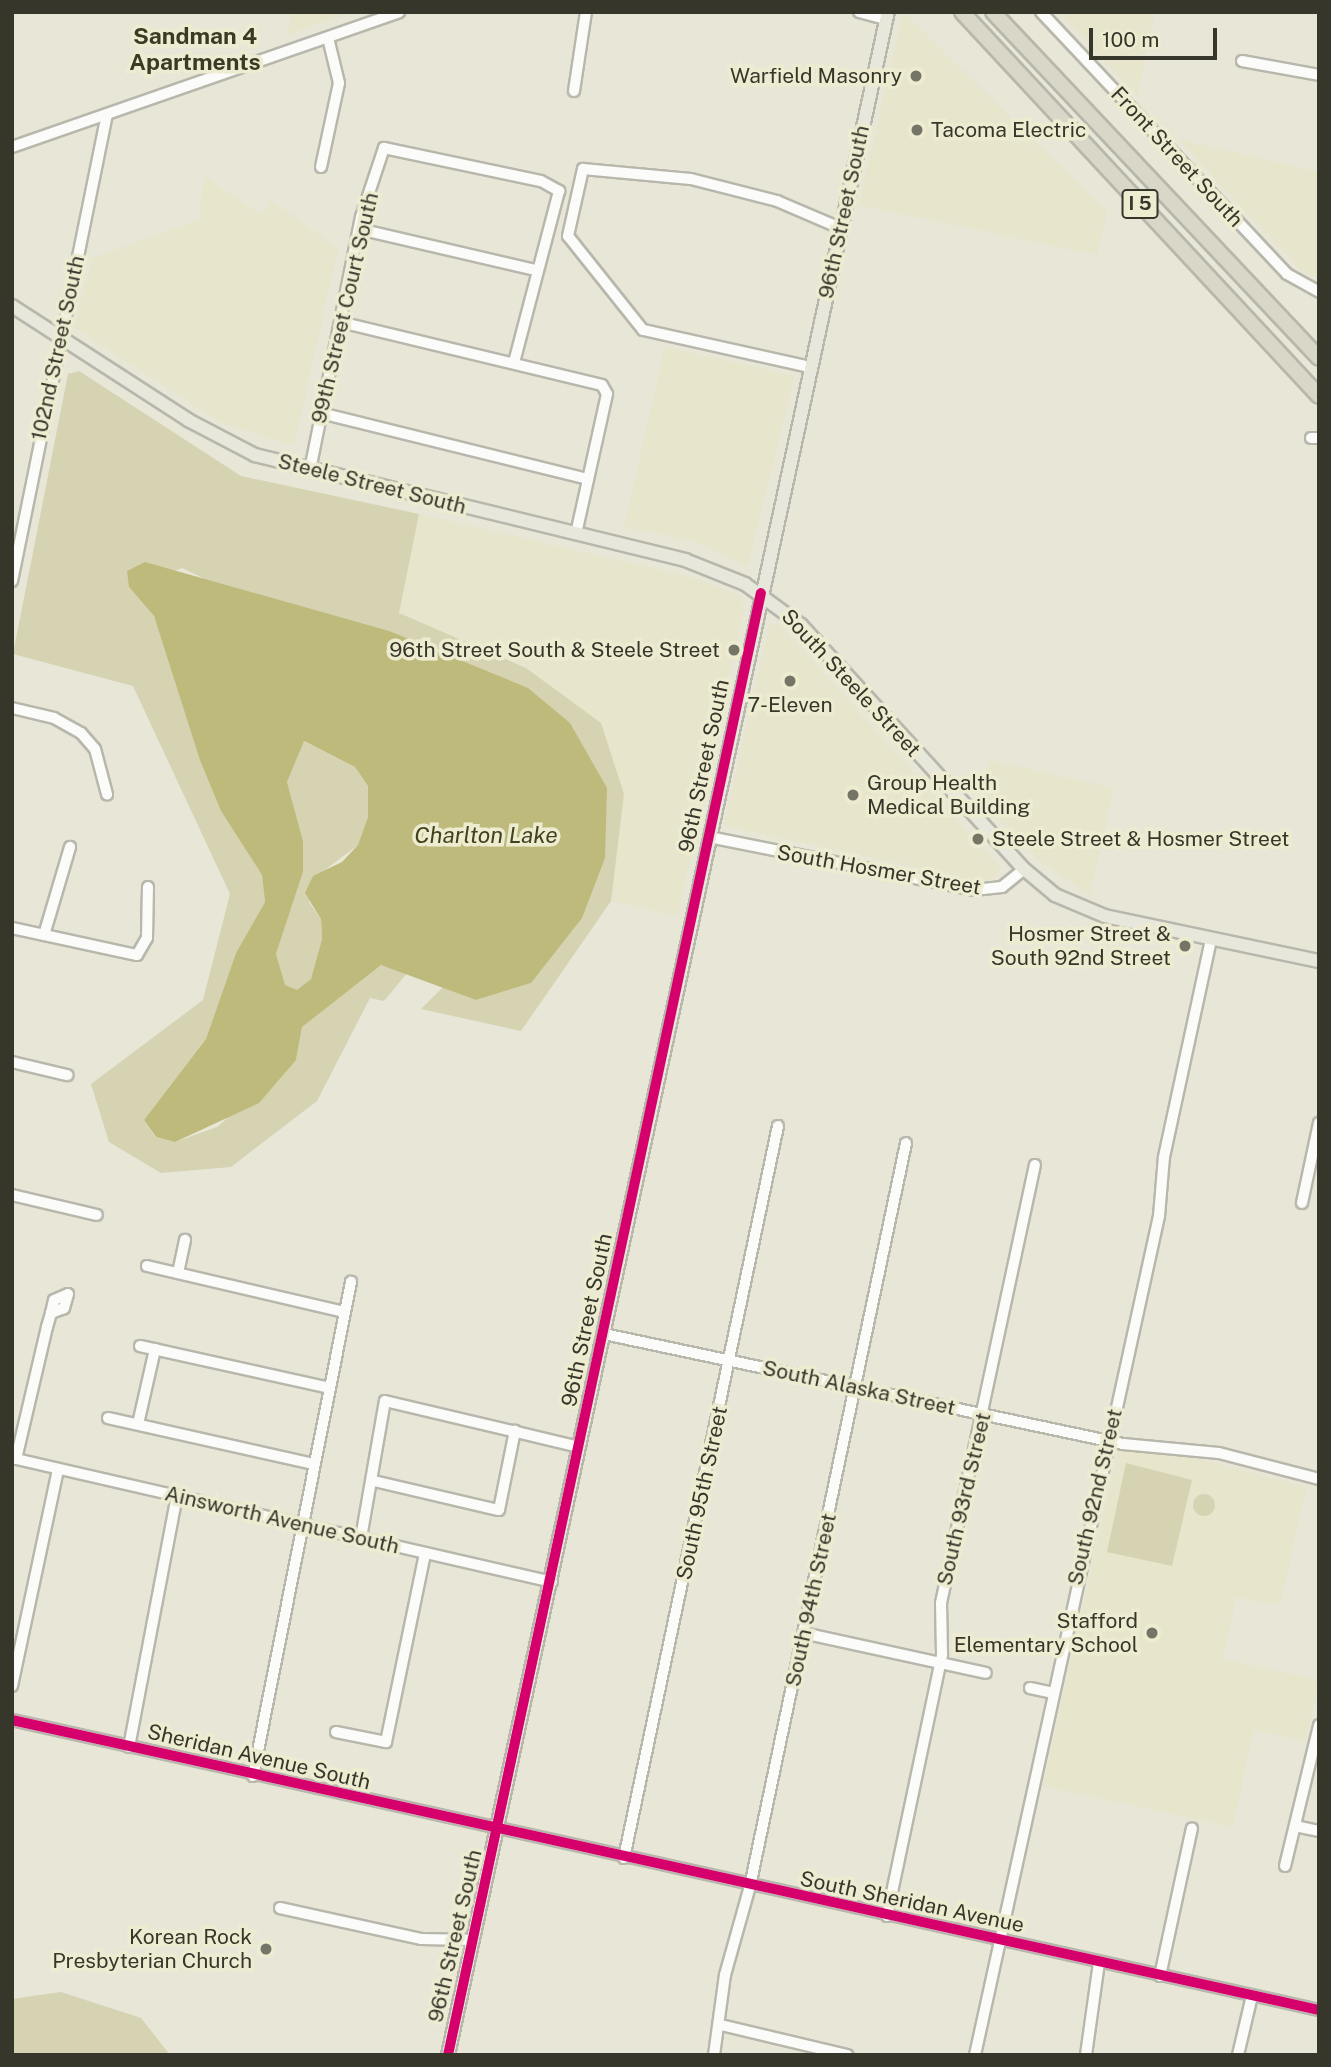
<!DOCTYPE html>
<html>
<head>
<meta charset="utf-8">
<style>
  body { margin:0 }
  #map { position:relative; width:1331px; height:2067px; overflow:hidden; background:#e7e6d7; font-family:"Public Sans",sans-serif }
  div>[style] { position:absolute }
  .built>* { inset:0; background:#e7e5cc }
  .green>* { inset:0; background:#d5d3b2 }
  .round { border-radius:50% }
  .water>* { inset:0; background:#beba7b }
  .roads { filter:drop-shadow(2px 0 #b8b7ac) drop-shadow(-2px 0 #b8b7ac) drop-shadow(0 2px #b8b7ac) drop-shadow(0 -2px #b8b7ac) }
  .minor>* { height:10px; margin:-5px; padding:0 5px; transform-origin:5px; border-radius:5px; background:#fbfbf9 }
  .major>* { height:12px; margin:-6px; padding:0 6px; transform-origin:6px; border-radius:6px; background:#e7e7db }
  .highway>* { height:14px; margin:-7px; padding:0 7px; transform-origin:7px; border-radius:7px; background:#d9d8c8 }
  .cycleway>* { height:10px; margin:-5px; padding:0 5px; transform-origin:5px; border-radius:5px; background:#d6006c }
  .dots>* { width:19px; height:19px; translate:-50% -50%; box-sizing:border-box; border:4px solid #edecd1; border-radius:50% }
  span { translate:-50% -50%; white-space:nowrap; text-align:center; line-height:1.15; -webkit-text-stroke:7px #edecd1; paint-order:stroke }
  .shield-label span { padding:2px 5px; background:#edecd1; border:2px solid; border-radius:5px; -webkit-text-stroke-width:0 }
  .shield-label { font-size:19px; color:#36362b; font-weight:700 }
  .poi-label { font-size:21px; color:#36362b }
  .right { translate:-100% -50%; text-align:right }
  .left { translate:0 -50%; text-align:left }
  .street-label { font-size:21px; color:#36362b }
  .neighbourhood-label { font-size:23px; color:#3a3924; font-weight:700 }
  .water-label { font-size:23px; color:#44411d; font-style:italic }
  .frame { position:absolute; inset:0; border:14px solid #36362b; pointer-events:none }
  .scale { position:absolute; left:1089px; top:28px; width:128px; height:32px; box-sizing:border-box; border:4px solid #36362b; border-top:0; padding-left:9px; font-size:21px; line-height:24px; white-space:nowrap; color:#36362b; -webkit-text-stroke:5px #edecd1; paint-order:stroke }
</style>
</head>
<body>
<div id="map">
  <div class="built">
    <div style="clip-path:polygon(292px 12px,352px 12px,287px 35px)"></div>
    <div style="clip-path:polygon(903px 12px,1107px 212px,1097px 255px,859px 205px)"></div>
    <div style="clip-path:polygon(1059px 12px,1155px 12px,1137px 95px)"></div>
    <div style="clip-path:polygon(1178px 139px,1319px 172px,1319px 279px,1300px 269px)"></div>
    <div style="clip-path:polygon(204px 176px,261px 215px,270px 199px,338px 249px,294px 446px,221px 423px,74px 327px,92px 258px,199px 220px)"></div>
    <div style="clip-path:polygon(665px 347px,794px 376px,748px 566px,696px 542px,624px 527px)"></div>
    <div style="clip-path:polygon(419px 514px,688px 576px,737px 594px,744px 607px,678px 916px,611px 901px,624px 794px,399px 613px)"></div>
    <div style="clip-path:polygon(778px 623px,1000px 867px,995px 878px,980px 881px,724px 826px,769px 625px)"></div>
    <div style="clip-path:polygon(989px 760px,1114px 788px,1090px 895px,1040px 861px,981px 800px)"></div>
    <div style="clip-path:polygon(1118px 1450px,1178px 1454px,1306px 1487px,1280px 1606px,1236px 1597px,1223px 1659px,1319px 1680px,1306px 1741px,1253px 1730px,1233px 1827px,1043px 1786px)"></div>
  </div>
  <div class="green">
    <div style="clip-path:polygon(79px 371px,241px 476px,419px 514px,399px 613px,526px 668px,601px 723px,624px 794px,611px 901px,521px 1031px,421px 1009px,443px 987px,476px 1000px,531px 983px,203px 578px,182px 568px,129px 587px,154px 616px,221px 811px,262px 875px,265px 902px,236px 953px,206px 1039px,144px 1120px,155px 1137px,175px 1142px,217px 1127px,296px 1060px,302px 1027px,358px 981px,381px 965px,408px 972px,384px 1001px,370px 998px,317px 1101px,231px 1167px,161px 1173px,109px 1142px,91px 1084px,203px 1000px,230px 894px,133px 686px,13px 654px,68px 374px)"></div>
    <div style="clip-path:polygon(303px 741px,355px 767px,368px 786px,368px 817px,358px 845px,325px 870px,309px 902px,321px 919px,322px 939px,311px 979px,297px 991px,285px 986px,276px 954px,303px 872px,303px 841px,287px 782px)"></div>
    <div style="clip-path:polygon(1126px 1463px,1192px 1480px,1172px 1566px,1107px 1552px)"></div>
    <div class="round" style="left:1193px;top:1494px;width:22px;height:22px"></div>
    <div style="clip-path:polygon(61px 1992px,141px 2018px,170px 2055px,12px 2055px,12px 1999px)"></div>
  </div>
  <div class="water">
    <div style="clip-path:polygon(evenodd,145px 562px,389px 631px,528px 688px,570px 723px,607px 788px,605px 858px,582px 918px,531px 983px,476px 1000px,381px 965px,302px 1027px,296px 1060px,259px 1103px,175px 1142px,156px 1137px,144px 1120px,206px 1039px,236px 953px,265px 902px,262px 875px,221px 811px,200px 760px,154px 616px,129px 587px,127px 571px,145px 562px,304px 741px,355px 767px,368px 786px,368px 817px,358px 845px,342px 862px,313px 876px,305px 893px,321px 919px,322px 939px,311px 979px,297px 990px,285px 985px,276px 954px,303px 872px,303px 841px,287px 782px,304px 741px)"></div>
  </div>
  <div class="roads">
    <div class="minor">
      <div style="left:859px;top:12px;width:28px;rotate:15deg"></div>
      <div style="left:1041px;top:12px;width:359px;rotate:46.8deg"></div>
      <div style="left:1287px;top:274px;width:37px;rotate:29deg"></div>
      <div style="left:1242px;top:61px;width:78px;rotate:10.3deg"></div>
      <div style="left:574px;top:91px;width:80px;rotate:-81.4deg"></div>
      <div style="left:12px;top:147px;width:410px;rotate:-19.2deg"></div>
      <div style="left:321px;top:167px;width:86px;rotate:-77.9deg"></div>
      <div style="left:339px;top:83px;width:46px;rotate:-103.7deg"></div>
      <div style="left:359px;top:229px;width:181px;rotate:13.1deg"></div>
      <div style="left:340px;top:322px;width:269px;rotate:13.5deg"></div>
      <div style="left:602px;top:385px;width:10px;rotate:61deg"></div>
      <div style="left:607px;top:394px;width:143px;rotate:102.5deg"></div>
      <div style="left:810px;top:367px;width:171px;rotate:-167.5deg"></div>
      <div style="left:643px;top:330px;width:120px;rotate:-128.6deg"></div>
      <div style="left:568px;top:236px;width:69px;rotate:-77.4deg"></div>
      <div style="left:583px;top:169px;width:108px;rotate:5.3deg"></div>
      <div style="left:691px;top:179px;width:89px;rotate:14.3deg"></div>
      <div style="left:777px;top:201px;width:69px;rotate:23.2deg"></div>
      <div style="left:321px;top:413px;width:275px;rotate:13.9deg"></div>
      <div style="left:1311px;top:438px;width:8px"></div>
      <div style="left:310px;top:470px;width:258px;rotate:-78.6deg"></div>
      <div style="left:361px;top:217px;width:73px;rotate:-71.6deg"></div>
      <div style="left:384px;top:148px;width:160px;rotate:11.9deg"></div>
      <div style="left:541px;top:181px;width:21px;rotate:29deg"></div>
      <div style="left:559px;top:191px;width:177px;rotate:104.7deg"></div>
      <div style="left:12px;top:581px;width:476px;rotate:-78.5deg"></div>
      <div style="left:12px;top:708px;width:43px;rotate:13.4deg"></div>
      <div style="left:54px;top:718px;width:31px;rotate:29deg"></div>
      <div style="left:81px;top:733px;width:21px;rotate:49deg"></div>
      <div style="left:95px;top:749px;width:47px;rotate:75.1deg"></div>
      <div style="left:709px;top:837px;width:270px;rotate:11.3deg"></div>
      <div style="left:974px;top:890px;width:28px;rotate:-6deg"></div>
      <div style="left:1002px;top:887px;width:28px;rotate:-39deg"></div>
      <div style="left:12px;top:928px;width:128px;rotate:12.2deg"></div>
      <div style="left:137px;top:955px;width:20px;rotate:-60deg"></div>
      <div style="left:147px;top:938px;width:51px;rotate:-88.9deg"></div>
      <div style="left:44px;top:935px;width:92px;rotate:-73.5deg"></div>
      <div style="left:12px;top:1062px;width:57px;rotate:13.3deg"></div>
      <div style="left:12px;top:1195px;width:87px;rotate:13.2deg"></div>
      <div style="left:1302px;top:1203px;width:82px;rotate:-78deg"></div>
      <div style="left:147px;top:1266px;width:202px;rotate:13.1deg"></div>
      <div style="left:178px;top:1273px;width:34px;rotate:-78deg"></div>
      <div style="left:604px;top:1334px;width:531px;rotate:11.97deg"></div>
      <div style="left:1123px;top:1444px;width:96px;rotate:5.4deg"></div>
      <div style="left:1219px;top:1453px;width:103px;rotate:14.6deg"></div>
      <div style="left:140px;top:1346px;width:194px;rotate:12.5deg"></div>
      <div style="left:108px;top:1418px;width:210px;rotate:12.6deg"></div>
      <div style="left:138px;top:1424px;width:77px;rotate:-77.2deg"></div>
      <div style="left:12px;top:1458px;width:554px;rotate:12.93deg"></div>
      <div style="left:16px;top:1459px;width:136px;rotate:-76.8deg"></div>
      <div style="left:47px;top:1327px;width:15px;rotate:-74deg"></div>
      <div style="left:51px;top:1313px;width:13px;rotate:-77deg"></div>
      <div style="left:54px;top:1300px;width:15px;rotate:-23deg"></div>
      <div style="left:68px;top:1294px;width:15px;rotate:106deg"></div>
      <div style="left:64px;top:1308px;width:14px;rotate:159deg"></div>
      <div style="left:374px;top:1481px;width:128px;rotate:13.1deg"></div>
      <div style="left:499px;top:1510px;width:81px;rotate:-78.6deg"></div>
      <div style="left:361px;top:1538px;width:139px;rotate:-80.1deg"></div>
      <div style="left:385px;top:1401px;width:200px;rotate:13.3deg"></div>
      <div style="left:803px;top:1633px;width:187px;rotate:12.3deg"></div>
      <div style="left:12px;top:1686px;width:222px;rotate:-78deg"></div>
      <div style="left:1030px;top:1688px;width:24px;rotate:12deg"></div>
      <div style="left:12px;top:1720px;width:1339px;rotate:12.51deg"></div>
      <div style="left:336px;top:1732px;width:51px;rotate:11.3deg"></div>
      <div style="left:386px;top:1742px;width:193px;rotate:-78.3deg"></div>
      <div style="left:129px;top:1747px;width:256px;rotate:-79.2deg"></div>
      <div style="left:253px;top:1776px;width:504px;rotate:-78.78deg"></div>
      <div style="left:1295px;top:1826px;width:25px;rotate:12deg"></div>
      <div style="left:624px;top:1858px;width:748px;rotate:-78.12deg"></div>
      <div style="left:1285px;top:1866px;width:145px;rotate:-76.4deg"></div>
      <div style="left:280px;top:1908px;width:144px;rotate:12.4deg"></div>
      <div style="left:421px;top:1939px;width:53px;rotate:1.1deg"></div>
      <div style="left:887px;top:1916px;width:268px;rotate:-78.1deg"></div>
      <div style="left:942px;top:1654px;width:51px;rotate:-91.1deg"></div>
      <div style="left:941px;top:1603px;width:448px;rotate:-77.9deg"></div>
      <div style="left:1160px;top:1976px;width:151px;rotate:-77.8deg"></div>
      <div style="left:721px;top:2025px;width:130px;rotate:13.4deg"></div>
      <div style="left:714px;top:2055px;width:81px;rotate:-82.2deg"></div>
      <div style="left:725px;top:1975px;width:92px;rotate:-74.3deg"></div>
      <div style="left:750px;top:1886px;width:759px;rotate:-78.14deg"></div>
      <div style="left:975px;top:2055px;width:859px;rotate:-77.63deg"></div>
      <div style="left:1159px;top:1216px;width:59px;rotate:-85.2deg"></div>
      <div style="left:1164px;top:1157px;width:223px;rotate:-77.8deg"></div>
      <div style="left:1086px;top:2055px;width:94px;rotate:-82deg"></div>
      <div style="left:1238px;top:2055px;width:61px;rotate:-76.7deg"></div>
    </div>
    <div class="major">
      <div style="left:12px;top:306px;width:210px;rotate:32.9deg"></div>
      <div style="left:188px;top:420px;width:76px;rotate:27.6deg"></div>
      <div style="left:255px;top:455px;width:443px;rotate:13.7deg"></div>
      <div style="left:685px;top:560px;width:65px;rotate:21.8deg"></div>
      <div style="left:745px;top:584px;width:69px;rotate:36.2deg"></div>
      <div style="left:801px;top:625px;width:331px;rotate:47.6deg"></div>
      <div style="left:1024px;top:869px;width:40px;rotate:40deg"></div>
      <div style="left:1055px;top:895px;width:54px;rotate:22.8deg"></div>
      <div style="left:1105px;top:916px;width:219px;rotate:11.9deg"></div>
      <div style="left:448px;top:2055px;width:2090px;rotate:-77.85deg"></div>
    </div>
    <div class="highway">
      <div style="left:962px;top:12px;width:524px;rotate:47.09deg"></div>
      <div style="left:993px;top:12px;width:475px;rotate:46.7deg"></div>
    </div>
  </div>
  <div class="cycleway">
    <div style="left:12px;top:1720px;width:1339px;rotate:12.51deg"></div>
    <div style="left:448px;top:2055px;width:1495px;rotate:-77.92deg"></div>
  </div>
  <div class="dots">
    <div style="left:916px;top:76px;background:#747467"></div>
    <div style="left:917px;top:130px;background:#747467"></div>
    <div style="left:734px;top:650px;background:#747467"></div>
    <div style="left:790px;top:681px;background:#747467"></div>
    <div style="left:853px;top:795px;background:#747467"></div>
    <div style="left:978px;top:839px;background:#747467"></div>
    <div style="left:1185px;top:946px;background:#747467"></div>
    <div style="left:1152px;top:1633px;background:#747467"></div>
    <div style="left:266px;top:1949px;background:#747467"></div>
  </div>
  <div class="shield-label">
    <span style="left:1140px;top:204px">I 5</span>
  </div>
  <div class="poi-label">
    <span class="right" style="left:902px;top:76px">Warfield Masonry</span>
    <span class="left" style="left:931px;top:130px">Tacoma Electric</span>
    <span class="right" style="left:720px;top:650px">96th Street South &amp; Steele Street</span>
    <span style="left:790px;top:705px">7-Eleven</span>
    <span class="left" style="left:867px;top:795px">Group Health<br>Medical Building</span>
    <span class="left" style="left:992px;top:839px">Steele Street &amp; Hosmer Street</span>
    <span class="right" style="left:1171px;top:946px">Hosmer Street &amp;<br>South 92nd Street</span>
    <span class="right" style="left:1138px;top:1633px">Stafford<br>Elementary School</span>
    <span class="right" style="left:252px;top:1949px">Korean Rock<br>Presbyterian Church</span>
  </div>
  <div class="street-label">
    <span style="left:1177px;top:157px;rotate:47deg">Front Street South</span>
    <span style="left:844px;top:212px;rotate:-78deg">96th Street South</span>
    <span style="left:345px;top:308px;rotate:-77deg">99th Street Court South</span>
    <span style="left:58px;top:348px;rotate:-78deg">102nd Street South</span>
    <span style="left:372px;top:484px;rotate:14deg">Steele Street South</span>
    <span style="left:851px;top:683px;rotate:47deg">South Steele Street</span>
    <span style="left:704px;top:766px;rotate:-78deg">96th Street South</span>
    <span style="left:879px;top:870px;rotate:10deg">South Hosmer Street</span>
    <span style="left:587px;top:1320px;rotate:-78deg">96th Street South</span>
    <span style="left:859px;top:1388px;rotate:12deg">South Alaska Street</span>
    <span style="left:702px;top:1493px;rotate:-78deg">South 95th Street</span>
    <span style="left:1095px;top:1497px;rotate:-77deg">South 92nd Street</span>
    <span style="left:964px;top:1499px;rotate:-77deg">South 93rd Street</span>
    <span style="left:282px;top:1520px;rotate:13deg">Ainsworth Avenue South</span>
    <span style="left:811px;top:1600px;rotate:-78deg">South 94th Street</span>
    <span style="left:259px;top:1757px;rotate:13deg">Sheridan Avenue South</span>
    <span style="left:912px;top:1902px;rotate:12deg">South Sheridan Avenue</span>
    <span style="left:455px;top:1936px;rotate:-77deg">96th Street South</span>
  </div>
  <div class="neighbourhood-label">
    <span style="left:195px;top:49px">Sandman 4<br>Apartments</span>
  </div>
  <div class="water-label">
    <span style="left:486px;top:835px">Charlton Lake</span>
  </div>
  <div class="frame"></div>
  <div class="scale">100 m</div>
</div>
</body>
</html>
